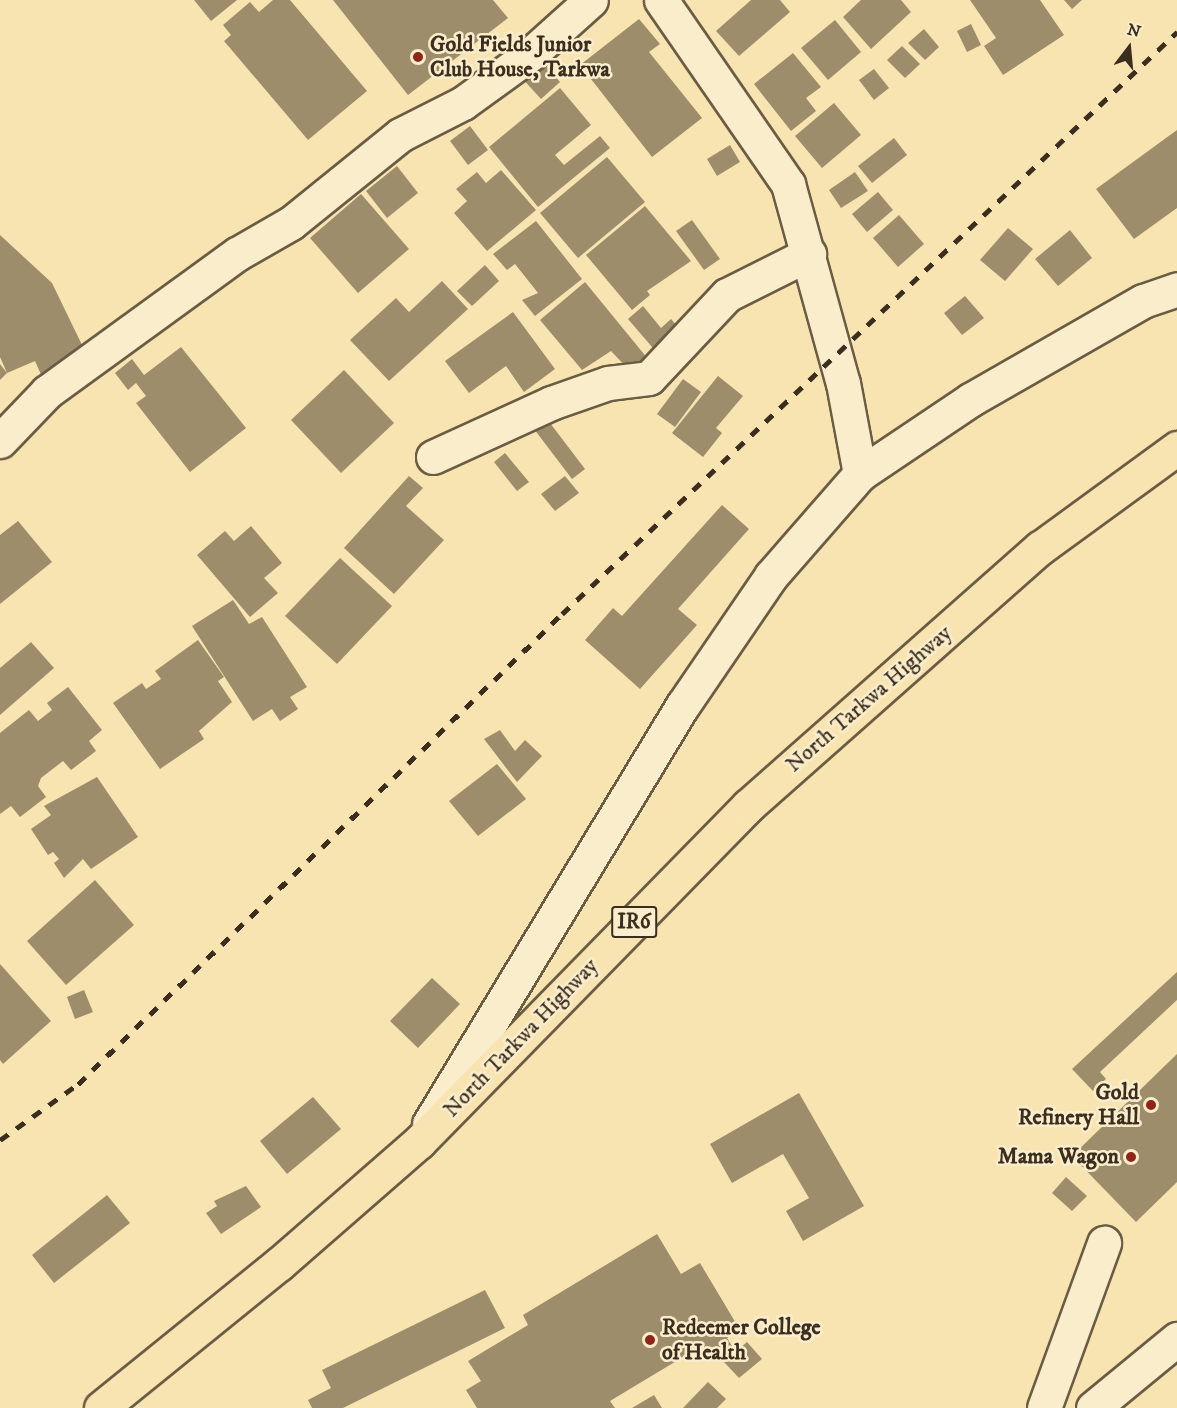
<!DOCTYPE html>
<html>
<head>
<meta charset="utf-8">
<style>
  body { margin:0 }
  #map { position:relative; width:1177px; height:1408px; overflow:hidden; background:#f8e4b1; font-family:"IM FELL DW Pica",serif }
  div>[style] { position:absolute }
  .building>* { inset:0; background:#9e8d6b }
  .roads { filter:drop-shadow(2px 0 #6b5c44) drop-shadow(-2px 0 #6b5c44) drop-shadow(0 2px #6b5c44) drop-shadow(0 -2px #6b5c44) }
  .street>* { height:33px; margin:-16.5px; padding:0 16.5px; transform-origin:16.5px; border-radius:16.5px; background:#faedcc }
  .primary>* { height:33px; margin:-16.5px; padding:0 16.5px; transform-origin:16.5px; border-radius:16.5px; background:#f8e4b1 }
  .rail>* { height:4.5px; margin-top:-2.25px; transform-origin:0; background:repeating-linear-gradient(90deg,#3c2e1f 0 10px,transparent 0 20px) }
  .dots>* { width:16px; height:16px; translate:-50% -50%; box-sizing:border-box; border:3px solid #faedcc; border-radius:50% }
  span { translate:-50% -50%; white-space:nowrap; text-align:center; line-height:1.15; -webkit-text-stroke:5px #faedcc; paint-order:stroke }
  .shield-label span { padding:2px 4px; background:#faedcc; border:2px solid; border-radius:4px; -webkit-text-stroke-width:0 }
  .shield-label { font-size:21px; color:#3c2e1f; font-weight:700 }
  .poi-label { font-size:22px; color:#3c2e1f; font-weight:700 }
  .left { translate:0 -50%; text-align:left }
  .right { translate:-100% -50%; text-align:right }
  .street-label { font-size:22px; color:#3c2e1f }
  .north { position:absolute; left:1099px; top:18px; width:60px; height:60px; -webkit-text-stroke:4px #faedcc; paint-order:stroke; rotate:16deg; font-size:16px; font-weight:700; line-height:24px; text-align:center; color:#3c2e1f }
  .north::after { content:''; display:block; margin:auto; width:21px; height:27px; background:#3c2e1f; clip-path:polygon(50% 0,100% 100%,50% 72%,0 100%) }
</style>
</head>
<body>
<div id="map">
  <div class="building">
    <div style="clip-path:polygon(194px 0,237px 0,211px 21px)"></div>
    <div style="clip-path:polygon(273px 0,290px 0,367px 91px,308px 140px,224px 41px,231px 35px,223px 25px,250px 2px,259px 12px)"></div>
    <div style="clip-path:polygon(333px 0,493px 0,508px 18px,408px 95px)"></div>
    <div style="clip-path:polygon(751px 0,780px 0,790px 12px,739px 56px,716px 31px)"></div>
    <div style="clip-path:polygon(861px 0,901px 0,911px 12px,871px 49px,843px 17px)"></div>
    <div style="clip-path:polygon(970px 0,1040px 0,1064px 35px,1003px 75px,984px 46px,996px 38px)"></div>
    <div style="clip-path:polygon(1064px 0,1082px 0,1072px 9px)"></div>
    <div style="clip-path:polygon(639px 19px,660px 44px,649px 52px,702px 118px,652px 157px,580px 65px)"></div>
    <div style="clip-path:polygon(835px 20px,861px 52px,828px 80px,801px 48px)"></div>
    <div style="clip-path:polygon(971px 24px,981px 45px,967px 52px,957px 31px)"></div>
    <div style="clip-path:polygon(924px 29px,939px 47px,925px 60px,908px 43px)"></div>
    <div style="clip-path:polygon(902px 46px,920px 64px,905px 78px,887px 60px)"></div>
    <div style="clip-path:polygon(793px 53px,821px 87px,806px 98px,816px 111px,791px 131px,754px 84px)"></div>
    <div style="clip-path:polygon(540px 59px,560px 82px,541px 99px,520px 76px)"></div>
    <div style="clip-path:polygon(874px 69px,889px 88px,874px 100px,859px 80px)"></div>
    <div style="clip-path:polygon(560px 88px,591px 125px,555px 155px,564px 165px,600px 136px,610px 148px,538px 207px,489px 147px)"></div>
    <div style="clip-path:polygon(834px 103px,861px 135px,822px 168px,795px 136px)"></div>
    <div style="clip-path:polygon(470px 126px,488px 150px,468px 165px,450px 141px)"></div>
    <div style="clip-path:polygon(1177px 130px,1177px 208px,1134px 239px,1096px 189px)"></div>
    <div style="clip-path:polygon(894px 138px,907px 155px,872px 183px,858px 166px)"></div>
    <div style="clip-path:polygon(730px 145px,740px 162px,717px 176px,707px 159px)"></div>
    <div style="clip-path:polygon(607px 157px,645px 202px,578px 258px,540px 213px)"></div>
    <div style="clip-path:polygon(397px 166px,418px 193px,387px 218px,366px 191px)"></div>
    <div style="clip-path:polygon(501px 170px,536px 210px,487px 251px,454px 213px,467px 201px,456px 189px,477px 172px,486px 183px)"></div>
    <div style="clip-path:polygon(855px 172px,868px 191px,841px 208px,829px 190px)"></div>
    <div style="clip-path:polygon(878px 192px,893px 210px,867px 232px,852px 214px)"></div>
    <div style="clip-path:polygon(361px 194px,409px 249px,358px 293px,310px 238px)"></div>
    <div style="clip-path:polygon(645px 206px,691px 261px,647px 291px,650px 295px,632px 310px,586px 255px)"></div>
    <div style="clip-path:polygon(899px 215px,924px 244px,898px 267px,873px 238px)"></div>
    <div style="clip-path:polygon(692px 220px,720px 259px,704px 270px,676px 231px)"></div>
    <div style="clip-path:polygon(536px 221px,582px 279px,535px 316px,522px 300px,538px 293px,515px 264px,507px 270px,493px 254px)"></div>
    <div style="clip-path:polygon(1008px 228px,1033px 249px,1005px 281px,980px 260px)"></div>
    <div style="clip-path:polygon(1070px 230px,1092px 258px,1058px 286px,1035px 259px)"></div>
    <div style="clip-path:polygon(0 235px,52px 283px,83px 347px,43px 379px,35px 361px,7px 373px,0 357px)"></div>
    <div style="clip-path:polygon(485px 265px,499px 281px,472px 306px,457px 291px)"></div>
    <div style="clip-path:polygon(442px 281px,468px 309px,389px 381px,350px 340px,396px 298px,409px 312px)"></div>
    <div style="clip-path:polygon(585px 282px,648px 359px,629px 370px,611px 351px,582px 370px,540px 320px)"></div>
    <div style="clip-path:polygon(965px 296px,984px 318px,962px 335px,944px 313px)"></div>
    <div style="clip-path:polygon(643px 306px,661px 328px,671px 319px,683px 333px,658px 354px,628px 319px)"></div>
    <div style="clip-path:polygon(513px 312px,555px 369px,524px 392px,506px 366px,469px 393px,445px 361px)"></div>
    <div style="clip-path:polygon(181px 347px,246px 428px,190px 472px,136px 403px,146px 396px,136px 383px,128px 390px,115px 373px,132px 359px,144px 375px)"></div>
    <div style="clip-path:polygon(0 364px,7px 373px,0 380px)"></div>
    <div style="clip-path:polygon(344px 370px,394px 423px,341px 473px,291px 420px)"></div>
    <div style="clip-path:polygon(718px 376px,743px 396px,716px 428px,722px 433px,703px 457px,672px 433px)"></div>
    <div style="clip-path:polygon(683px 379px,701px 392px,675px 427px,657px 414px)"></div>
    <div style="clip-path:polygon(547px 419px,585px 469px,572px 479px,534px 429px)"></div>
    <div style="clip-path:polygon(505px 453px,529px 482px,517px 491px,494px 462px)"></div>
    <div style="clip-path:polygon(409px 476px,423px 488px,406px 506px,444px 540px,394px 594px,344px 548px)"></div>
    <div style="clip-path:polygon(565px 476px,579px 493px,555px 511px,541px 494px)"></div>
    <div style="clip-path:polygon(722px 505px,749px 529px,678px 609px,697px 625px,640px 689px,585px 640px,613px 608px,622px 616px)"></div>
    <div style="clip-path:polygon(18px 521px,52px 562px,0 604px,0 535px)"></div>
    <div style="clip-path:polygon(251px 526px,282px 563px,264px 578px,278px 593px,250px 617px,197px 555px,225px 531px,234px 541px)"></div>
    <div style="clip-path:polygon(340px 558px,392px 606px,337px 664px,285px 616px)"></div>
    <div style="clip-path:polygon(233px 600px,249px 624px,262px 617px,307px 687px,290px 697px,298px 709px,280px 721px,272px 709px,253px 721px,192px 626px)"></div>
    <div style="clip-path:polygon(198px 640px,224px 677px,218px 681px,232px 702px,199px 731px,204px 739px,160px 769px,113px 703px,142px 683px,146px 689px,161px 679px,155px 671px)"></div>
    <div style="clip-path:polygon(31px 642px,54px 668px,0 715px,0 668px)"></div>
    <div style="clip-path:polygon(68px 687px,102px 730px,89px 741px,96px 751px,71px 770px,63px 761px,41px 778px,38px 786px,46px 797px,20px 817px,11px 806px,0 814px,0 733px,29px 710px,38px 721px,52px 710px,47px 703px)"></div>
    <div style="clip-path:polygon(500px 730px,515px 751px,525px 740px,542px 756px,517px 782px,484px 739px)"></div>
    <div style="clip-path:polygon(497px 764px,526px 799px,478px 836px,449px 801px)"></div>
    <div style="clip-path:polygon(97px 777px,138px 837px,91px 869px,83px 859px,64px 878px,54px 863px,59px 859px,53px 852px,48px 855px,31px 829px,51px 815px,44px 806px)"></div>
    <div style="clip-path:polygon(95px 880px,134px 925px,66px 985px,27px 941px)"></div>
    <div style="clip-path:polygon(0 964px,51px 1021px,3px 1064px,0 1060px)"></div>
    <div style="clip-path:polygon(1177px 972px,1177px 1000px,1100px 1072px,1106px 1079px,1093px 1091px,1072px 1069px)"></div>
    <div style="clip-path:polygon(432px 978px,460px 1004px,418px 1048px,390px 1021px)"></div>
    <div style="clip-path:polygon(84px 990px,93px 1012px,75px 1019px,67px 997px)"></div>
    <div style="clip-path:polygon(1177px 1054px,1177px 1182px,1136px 1222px,1072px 1156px)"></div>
    <div style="clip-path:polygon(799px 1093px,864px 1206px,803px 1241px,786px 1211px,809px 1198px,783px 1154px,732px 1183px,710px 1144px)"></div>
    <div style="clip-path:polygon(313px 1097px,341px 1129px,287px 1174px,260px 1141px)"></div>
    <div style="clip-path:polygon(1066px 1177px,1087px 1196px,1072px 1211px,1052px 1193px)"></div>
    <div style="clip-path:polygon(246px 1186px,261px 1207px,221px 1234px,206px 1213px,217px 1206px,214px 1201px)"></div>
    <div style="clip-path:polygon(107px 1195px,130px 1223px,54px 1283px,32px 1255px)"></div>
    <div style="clip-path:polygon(657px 1234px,681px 1274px,700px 1263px,740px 1330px,727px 1338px,734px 1349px,713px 1361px,703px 1345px,610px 1401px,615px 1408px,477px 1408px,466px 1390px,481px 1381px,468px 1361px,528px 1325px,523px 1315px)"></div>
    <div style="clip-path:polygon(485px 1290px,505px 1328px,343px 1408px,312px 1408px,308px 1400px,331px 1388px,322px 1370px)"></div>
    <div style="clip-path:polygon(747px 1342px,762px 1359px,739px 1378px,724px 1362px)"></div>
    <div style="clip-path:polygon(708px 1382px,726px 1399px,717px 1408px,683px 1408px)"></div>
    <div style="clip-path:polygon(654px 1395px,662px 1408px,632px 1408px)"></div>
  </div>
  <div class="roads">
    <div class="street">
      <div style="left:661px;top:0;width:224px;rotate:55.4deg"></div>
      <div style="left:788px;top:184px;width:206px;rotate:74.6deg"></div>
      <div style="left:843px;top:383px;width:93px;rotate:79.4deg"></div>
      <div style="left:0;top:441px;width:68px;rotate:-46.2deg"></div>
      <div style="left:47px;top:392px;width:235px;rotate:-36deg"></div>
      <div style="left:237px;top:254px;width:62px;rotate:-29.9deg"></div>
      <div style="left:291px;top:223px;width:140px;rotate:-38.9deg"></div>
      <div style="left:400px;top:135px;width:71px;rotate:-26.9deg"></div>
      <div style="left:463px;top:103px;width:85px;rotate:-35.9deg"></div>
      <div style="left:532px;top:53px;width:79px;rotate:-41.9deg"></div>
      <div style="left:433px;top:457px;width:130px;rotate:-24.6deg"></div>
      <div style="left:551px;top:403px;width:60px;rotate:-19.3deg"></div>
      <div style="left:608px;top:383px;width:41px;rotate:-7deg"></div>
      <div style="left:649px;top:378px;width:114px;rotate:-46.8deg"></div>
      <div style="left:727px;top:295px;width:92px;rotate:-26.6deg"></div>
      <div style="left:429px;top:1124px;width:490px;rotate:-58.8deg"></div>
      <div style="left:683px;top:705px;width:156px;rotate:-55.7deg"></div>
      <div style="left:771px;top:576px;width:135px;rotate:-48.9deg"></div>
      <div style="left:860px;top:474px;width:133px;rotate:-33.9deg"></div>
      <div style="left:970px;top:400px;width:199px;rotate:-29.8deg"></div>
      <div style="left:1143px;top:301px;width:36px;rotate:-19deg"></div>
      <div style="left:1044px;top:1408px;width:176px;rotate:-70deg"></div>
      <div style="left:1093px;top:1408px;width:109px;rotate:-39.4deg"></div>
    </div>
    <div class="primary">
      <div style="left:101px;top:1408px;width:229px;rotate:-39deg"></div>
      <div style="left:279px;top:1264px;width:186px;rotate:-41.1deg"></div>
      <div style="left:419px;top:1142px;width:470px;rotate:-45.6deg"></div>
      <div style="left:748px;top:806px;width:390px;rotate:-41.5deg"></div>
      <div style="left:1040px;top:548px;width:170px;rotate:-36.1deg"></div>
    </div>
  </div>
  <div class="rail">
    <div style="left:0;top:1140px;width:96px;rotate:-35.7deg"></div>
    <div style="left:78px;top:1084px;width:675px;rotate:-44.16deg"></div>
    <div style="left:562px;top:614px;width:847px;rotate:-43.42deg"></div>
  </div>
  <div class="dots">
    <div style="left:418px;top:57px;background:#8f2418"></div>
    <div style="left:1151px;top:1105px;background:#8f2418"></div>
    <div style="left:1131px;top:1157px;background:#8f2418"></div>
    <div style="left:650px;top:1340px;background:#8f2418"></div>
  </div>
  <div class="shield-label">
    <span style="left:634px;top:922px">IR6</span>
  </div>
  <div class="poi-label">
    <span class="left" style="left:430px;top:57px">Gold Fields Junior<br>Club House, Tarkwa</span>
    <span class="right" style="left:1139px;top:1105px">Gold<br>Refinery Hall</span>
    <span class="right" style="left:1119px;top:1157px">Mama Wagon</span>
    <span class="left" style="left:662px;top:1340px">Redeemer College<br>of Health</span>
  </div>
  <div class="street-label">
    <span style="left:869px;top:699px;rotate:-41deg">North Tarkwa Highway</span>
    <span style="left:521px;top:1038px;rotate:-46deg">North Tarkwa Highway</span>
  </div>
  <div class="north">N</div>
</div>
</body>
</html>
